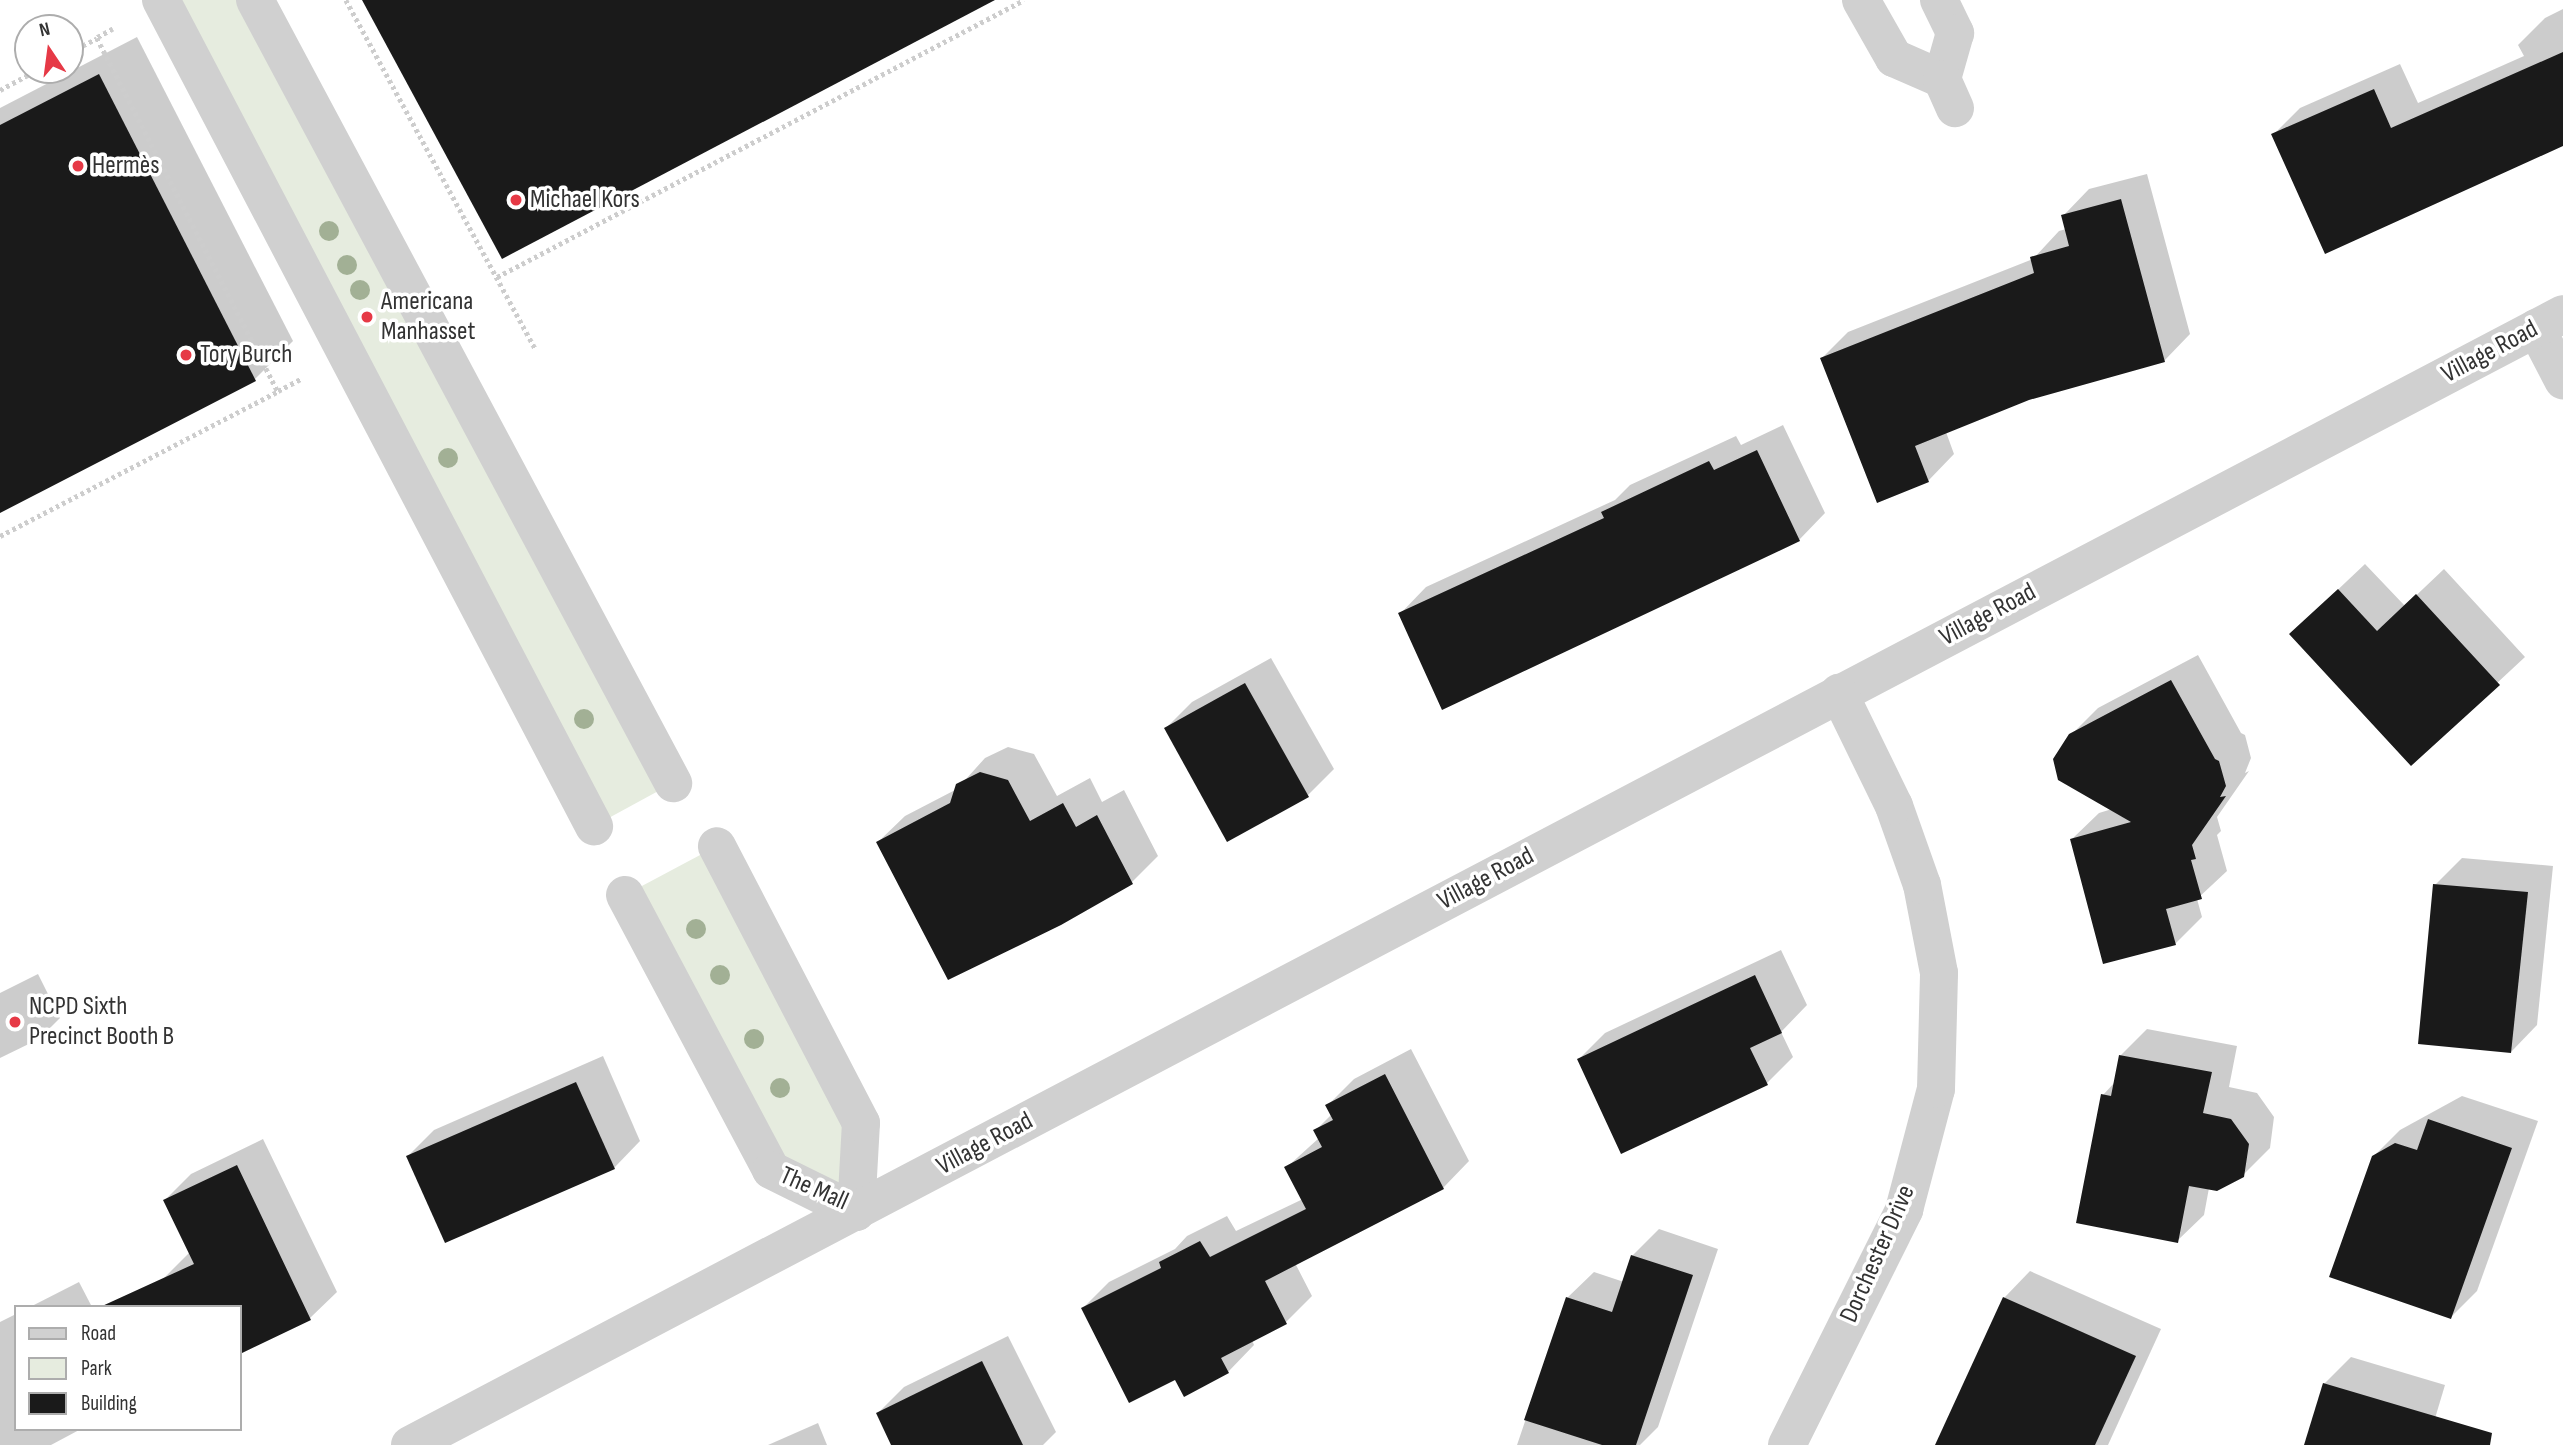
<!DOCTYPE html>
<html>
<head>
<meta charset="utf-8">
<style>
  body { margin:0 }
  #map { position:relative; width:2563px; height:1445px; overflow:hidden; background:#fff; font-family:"Sofia Sans Condensed",sans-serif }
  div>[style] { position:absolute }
  .green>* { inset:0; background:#e6ecdf }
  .shadow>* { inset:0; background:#0003 }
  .building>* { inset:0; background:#1a1a1a }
  .path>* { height:4.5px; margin-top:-2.25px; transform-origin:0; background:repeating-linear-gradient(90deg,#cdcdcd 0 3.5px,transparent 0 7px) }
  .minor>* { height:38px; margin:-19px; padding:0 19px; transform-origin:19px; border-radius:19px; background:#d0d0d0 }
  .trees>* { width:20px; height:20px; margin:-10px; border-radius:50%; background:#a2b095 }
  .dots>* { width:19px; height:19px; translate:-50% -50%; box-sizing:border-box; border:4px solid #fff; border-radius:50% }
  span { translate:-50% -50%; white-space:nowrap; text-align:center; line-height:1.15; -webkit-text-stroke:7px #fff; paint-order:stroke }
  .poi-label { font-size:26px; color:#333 }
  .left { translate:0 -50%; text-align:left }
  .street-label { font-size:26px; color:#333 }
  .legend { position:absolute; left:14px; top:1305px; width:228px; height:126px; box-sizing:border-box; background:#fff; border:2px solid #adadad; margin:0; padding:9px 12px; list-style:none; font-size:21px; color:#333 }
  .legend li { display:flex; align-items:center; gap:14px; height:35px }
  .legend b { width:35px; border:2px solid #adadad }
  .north { position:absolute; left:14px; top:14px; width:70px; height:70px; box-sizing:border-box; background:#fff; border:2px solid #adadad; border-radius:50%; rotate:347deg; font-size:19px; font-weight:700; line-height:28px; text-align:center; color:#333 }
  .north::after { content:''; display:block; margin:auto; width:24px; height:32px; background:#e63946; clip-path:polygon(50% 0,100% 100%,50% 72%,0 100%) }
</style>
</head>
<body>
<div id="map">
  <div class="green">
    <div style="clip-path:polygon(161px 0,255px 0,673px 783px,594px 826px)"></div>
    <div style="clip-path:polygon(717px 846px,861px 1123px,856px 1212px,771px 1170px,625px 895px)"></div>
  </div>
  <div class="shadow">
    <div style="clip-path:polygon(2563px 9px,2563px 143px,2273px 135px,2300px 108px,2400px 64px,2418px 103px,2524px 56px,2518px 45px,2545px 18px)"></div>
    <div style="clip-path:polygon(137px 37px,293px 341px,255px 379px,0 511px,0 108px)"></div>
    <div style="clip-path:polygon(2147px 174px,2190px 334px,2164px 361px,2028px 399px,1946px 432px,1954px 454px,1928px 481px,1822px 358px,1848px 332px,2033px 259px,2059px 231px,2066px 229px,2063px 216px,2089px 189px)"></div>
    <div style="clip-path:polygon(1783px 425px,1825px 513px,1799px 540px,1400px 614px,1426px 587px,1615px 500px,1630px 485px,1736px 436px,1741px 445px)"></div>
    <div style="clip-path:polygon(2365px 564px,2405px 606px,2444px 569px,2525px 657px,2411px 763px,2291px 634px)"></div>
    <div style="clip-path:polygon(2198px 655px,2241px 733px,2245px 735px,2251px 758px,2245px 773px,2249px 771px,2217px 817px,2221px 831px,2217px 835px,2227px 871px,2197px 899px,2202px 917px,2175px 944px,2072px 839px,2099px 813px,2112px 809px,2071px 735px,2098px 708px)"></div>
    <div style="clip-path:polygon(1271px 658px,1334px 769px,1308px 795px,1166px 728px,1192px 702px)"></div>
    <div style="clip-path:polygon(1008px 747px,1034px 754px,1057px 796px,1090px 778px,1102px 802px,1124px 790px,1158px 856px,1132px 882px,878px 842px,905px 816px,957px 789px,985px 758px)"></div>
    <div style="clip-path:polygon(2462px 858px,2553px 866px,2537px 1025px,2511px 1052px,2435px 885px)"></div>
    <div style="clip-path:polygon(1781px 950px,1807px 1005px,1781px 1032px,1793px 1057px,1767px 1083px,1579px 1059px,1605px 1033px)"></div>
    <div style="clip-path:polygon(38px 974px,60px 1018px,39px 1039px,0 1058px,0 993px)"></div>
    <div style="clip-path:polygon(2147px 1029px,2237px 1046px,2229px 1087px,2257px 1093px,2274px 1117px,2270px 1148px,2243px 1175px,2209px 1188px,2204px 1215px,2177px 1241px,2103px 1095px,2115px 1082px,2120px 1056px)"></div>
    <div style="clip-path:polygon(1411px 1049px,1469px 1161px,1443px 1188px,1295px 1263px,1312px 1296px,1286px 1322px,1252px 1340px,1254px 1345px,1228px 1372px,1176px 1377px,1083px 1308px,1109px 1282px,1175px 1249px,1187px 1236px,1227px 1216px,1236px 1231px,1303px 1199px,1287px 1167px,1319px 1138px,1316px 1130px,1332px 1114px,1328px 1105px,1354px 1079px)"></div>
    <div style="clip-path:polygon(603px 1056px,640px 1141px,614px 1168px,408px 1156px,434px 1130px)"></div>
    <div style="clip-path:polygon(2462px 1096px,2538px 1121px,2477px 1291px,2451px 1317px,2373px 1157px,2400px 1130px)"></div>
    <div style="clip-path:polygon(263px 1139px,337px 1292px,310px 1318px,240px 1352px,240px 1307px,163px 1279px,190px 1252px,165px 1200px,191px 1174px)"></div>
    <div style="clip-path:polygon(1659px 1229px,1718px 1249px,1658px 1427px,1640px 1445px,1517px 1445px,1567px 1298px,1594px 1272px,1624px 1282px,1632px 1256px)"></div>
    <div style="clip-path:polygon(2030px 1271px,2161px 1329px,2108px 1445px,1948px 1445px,2004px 1298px)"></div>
    <div style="clip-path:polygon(79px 1282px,92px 1307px,30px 1307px)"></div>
    <div style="clip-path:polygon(16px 1314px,16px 1429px,81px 1429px,51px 1445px,0 1445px,0 1322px)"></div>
    <div style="clip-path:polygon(1008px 1336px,1056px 1432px,1043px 1445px,893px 1445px,878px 1413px,904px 1387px)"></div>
    <div style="clip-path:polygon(2351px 1357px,2445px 1385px,2427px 1445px,2306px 1445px,2324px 1384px)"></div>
    <div style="clip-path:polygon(818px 1423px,827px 1445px,768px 1445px)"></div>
  </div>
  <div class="building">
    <div style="clip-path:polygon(362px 0,995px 0,502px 259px)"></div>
    <div style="clip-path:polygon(2563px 52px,2563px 146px,2325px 254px,2271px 134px,2374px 89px,2391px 128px)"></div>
    <div style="clip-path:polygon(99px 74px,256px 381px,0 513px,0 125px)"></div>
    <div style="clip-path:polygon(2121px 199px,2165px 362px,2029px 400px,1915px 446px,1929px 482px,1877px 503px,1820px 358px,2034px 273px,2030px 257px,2069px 246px,2061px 215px)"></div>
    <div style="clip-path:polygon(1757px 450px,1800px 541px,1442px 710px,1398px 613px,1604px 518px,1601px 512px,1709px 461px,1714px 470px)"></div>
    <div style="clip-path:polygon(2338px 589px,2377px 631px,2416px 594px,2500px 685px,2411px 766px,2289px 634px)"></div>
    <div style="clip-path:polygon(2171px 680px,2215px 759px,2219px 761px,2226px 786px,2220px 797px,2226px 796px,2192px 845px,2196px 859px,2191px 860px,2202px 899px,2166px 909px,2176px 945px,2103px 964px,2070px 839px,2131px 822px,2058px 780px,2053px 759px,2069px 734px)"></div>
    <div style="clip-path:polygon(1245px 683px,1309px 797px,1227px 842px,1164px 728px)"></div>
    <div style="clip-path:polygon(980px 772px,1008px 780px,1030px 821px,1063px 803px,1076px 827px,1097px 815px,1133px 884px,1061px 925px,948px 980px,876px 842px,950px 803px,956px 784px)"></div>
    <div style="clip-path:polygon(2433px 884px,2528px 892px,2511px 1053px,2418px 1044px)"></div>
    <div style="clip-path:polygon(1755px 975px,1782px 1033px,1750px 1048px,1768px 1085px,1621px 1154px,1577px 1059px)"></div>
    <div style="clip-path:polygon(2119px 1055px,2212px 1072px,2203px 1113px,2231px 1119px,2249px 1144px,2244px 1177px,2217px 1191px,2189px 1186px,2178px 1243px,2076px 1223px,2101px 1094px,2111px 1096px)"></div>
    <div style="clip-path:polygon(1385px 1074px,1444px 1189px,1265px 1281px,1287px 1324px,1221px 1358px,1229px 1373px,1184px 1397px,1175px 1380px,1129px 1403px,1081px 1308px,1161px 1268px,1159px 1262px,1200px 1241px,1210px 1257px,1306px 1209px,1284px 1167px,1322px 1147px,1313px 1130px,1333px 1120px,1325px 1105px)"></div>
    <div style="clip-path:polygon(576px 1082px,615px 1169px,445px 1243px,406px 1156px)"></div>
    <div style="clip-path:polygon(2428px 1119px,2512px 1148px,2451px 1319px,2329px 1277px,2372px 1156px,2395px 1143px,2417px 1150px)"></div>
    <div style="clip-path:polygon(237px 1165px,311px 1320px,240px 1354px,240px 1307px,100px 1307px,194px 1264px,163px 1200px)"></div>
    <div style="clip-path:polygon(1631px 1255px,1693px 1275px,1636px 1445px,1602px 1445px,1524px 1420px,1566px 1297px,1612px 1312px)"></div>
    <div style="clip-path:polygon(2003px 1297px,2136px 1356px,2095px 1445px,1935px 1445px)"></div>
    <div style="clip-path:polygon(982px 1361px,1023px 1445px,891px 1445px,876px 1413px)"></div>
    <div style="clip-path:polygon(2323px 1383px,2492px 1433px,2490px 1445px,2304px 1445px)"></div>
  </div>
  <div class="path">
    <div style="left:346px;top:0;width:398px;rotate:61.5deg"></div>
    <div style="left:113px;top:29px;width:18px;rotate:151deg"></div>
    <div style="left:97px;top:38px;width:397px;rotate:62.9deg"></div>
    <div style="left:278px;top:391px;width:26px;rotate:-28deg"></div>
    <div style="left:70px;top:52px;width:30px;rotate:-27deg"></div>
    <div style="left:0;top:90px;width:42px;rotate:-28.4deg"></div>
    <div style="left:497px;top:277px;width:595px;rotate:-27.73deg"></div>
    <div style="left:0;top:536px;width:314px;rotate:-27.5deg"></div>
  </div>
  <div class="minor">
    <div style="left:161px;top:0;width:933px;rotate:62.34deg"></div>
    <div style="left:255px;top:0;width:888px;rotate:61.9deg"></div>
    <div style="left:1861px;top:0;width:67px;rotate:60.4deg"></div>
    <div style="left:1894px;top:58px;width:52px;rotate:23.6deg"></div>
    <div style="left:1939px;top:0;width:37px;rotate:64deg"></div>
    <div style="left:1955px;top:33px;width:48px;rotate:105.8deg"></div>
    <div style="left:1942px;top:79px;width:32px;rotate:66deg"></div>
    <div style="left:2536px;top:328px;width:59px;rotate:62.6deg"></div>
    <div style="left:625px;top:895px;width:311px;rotate:62deg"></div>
    <div style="left:771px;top:1170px;width:95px;rotate:26.3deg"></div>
    <div style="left:856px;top:1212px;width:89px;rotate:-86.8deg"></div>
    <div style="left:861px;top:1123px;width:312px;rotate:-117.5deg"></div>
    <div style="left:410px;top:1445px;width:2432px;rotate:-27.71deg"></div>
    <div style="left:1787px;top:1445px;width:263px;rotate:-63.5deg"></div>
    <div style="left:1904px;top:1210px;width:125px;rotate:-75.2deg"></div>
    <div style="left:1936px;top:1089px;width:116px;rotate:-88.5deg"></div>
    <div style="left:1939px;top:973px;width:90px;rotate:-100.9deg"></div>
    <div style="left:1922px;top:885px;width:84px;rotate:-109.5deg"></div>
    <div style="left:1894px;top:806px;width:126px;rotate:-116deg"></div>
  </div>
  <div class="trees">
    <div style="left:329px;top:231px"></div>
    <div style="left:347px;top:265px"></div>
    <div style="left:360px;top:290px"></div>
    <div style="left:448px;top:458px"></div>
    <div style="left:584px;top:719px"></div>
    <div style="left:696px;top:929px"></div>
    <div style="left:720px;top:975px"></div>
    <div style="left:754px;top:1039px"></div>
    <div style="left:780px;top:1088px"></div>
  </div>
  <div class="dots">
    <div style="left:78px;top:166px;background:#e63946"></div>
    <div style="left:516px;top:200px;background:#e63946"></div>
    <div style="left:367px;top:317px;background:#e63946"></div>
    <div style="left:186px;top:355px;background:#e63946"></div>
    <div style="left:15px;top:1022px;background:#e63946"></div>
  </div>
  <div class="poi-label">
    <span class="left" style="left:92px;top:166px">Hermès</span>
    <span class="left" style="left:530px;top:200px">Michael Kors</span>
    <span class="left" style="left:381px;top:317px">Americana<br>Manhasset</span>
    <span class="left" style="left:200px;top:355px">Tory Burch</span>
    <span class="left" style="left:29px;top:1022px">NCPD Sixth<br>Precinct Booth B</span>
  </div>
  <div class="street-label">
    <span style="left:2490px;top:352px;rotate:-28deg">Village Road</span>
    <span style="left:1988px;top:615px;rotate:-28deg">Village Road</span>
    <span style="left:1486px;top:879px;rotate:-28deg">Village Road</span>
    <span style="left:985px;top:1144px;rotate:-28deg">Village Road</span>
    <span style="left:814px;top:1189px;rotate:24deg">The Mall</span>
    <span style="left:1878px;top:1254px;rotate:-66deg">Dorchester Drive</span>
  </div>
  <ul class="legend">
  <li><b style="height:9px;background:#d0d0d0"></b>Road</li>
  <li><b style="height:19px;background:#e6ecdf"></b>Park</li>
  <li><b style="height:19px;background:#1a1a1a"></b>Building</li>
  </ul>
  <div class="north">N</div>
</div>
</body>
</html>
